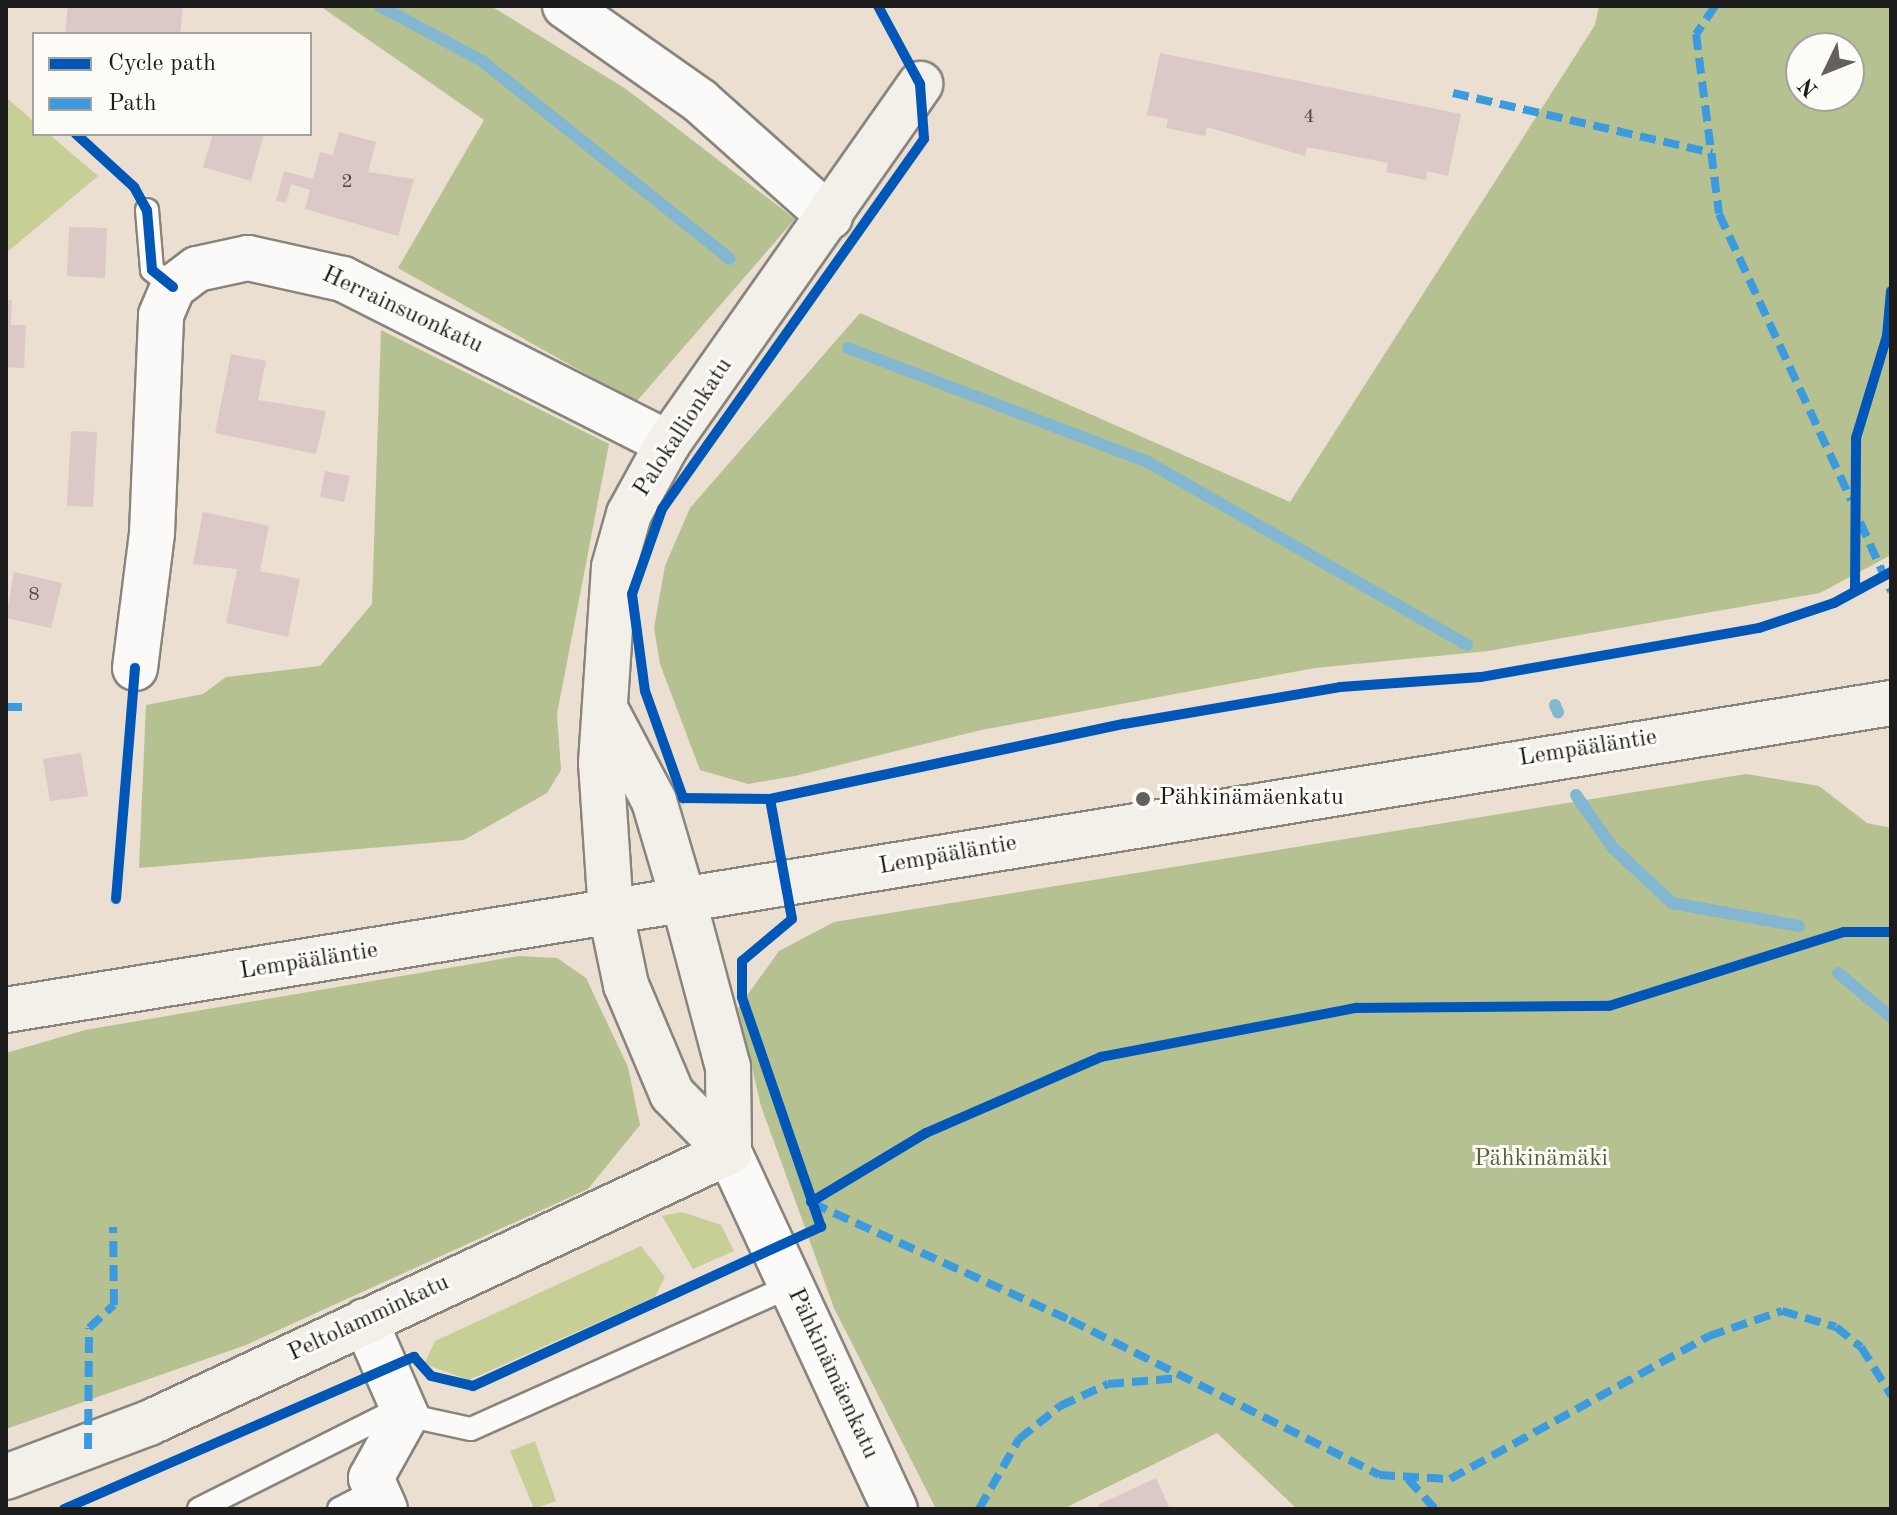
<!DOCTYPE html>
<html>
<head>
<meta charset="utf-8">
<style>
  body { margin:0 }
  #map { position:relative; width:1897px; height:1515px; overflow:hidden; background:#eadfd0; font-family:"Old Standard TT",serif }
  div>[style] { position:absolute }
  .green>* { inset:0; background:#c8cf96 }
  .forest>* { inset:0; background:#b5c190 }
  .stream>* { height:12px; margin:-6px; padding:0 6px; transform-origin:6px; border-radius:6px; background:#83b6d0 }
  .building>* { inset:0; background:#dcc8c7 }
  .roads { filter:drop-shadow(2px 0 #89847c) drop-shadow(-2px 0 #89847c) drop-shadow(0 2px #89847c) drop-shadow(0 -2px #89847c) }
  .lane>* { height:22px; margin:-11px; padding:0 11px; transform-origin:11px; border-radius:11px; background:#fcfaf8 }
  .street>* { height:44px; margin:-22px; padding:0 22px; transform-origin:22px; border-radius:22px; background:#fcfaf8 }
  .secondary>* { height:44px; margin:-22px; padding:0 22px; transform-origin:22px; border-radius:22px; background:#f3f0ea }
  .quiet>* { height:8px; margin-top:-4px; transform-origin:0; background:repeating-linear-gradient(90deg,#3c9bdf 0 16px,transparent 0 24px) }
  .cycleway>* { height:10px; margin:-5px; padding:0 5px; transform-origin:5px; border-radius:5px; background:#0057b8 }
  .dots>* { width:22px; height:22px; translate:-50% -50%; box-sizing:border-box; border:4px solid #fdfcf7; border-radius:50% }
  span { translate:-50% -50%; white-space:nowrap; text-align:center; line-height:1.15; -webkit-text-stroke:6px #fdfcf7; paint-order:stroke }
  .number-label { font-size:20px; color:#4c4747 }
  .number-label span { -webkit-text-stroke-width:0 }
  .street-label { font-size:24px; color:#1c1c1c }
  .poi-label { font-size:24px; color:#1c1c1c }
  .left { translate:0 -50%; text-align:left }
  .park-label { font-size:24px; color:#565e3a }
  .frame { position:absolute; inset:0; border:8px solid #1c1c1c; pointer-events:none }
  .legend { position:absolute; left:32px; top:32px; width:280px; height:104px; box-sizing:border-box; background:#fdfcf7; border:2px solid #a3a29f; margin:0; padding:10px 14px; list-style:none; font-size:24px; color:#1c1c1c }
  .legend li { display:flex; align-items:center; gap:16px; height:40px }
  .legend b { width:40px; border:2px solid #a3a29f }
  .north { position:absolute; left:1785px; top:32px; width:80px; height:80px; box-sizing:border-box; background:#fdfcf7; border:2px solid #a3a29f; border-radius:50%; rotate:227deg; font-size:22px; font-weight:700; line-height:32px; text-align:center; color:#1c1c1c }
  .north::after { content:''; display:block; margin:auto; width:28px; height:36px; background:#64605b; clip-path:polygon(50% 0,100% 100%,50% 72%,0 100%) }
</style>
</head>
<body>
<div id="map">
  <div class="green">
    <div style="clip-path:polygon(6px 97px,34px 122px,34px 134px,49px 134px,98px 176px,6px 253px)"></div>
    <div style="clip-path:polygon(682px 1212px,721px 1225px,734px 1251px,693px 1269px,662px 1216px)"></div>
    <div style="clip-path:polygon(641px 1246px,665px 1277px,655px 1297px,469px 1380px,424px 1364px,435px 1341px)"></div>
    <div style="clip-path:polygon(535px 1441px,556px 1501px,534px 1509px,510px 1451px)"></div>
  </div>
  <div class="forest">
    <div style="clip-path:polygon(320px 6px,491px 6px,626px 89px,795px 219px,636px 402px,398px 268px,484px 120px)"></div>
    <div style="clip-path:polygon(evenodd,1599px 6px,1891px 6px,1891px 555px,1820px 593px,1488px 651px,1315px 668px,981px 730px,795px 776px,748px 784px,700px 770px,660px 664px,654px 628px,665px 566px,690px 508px,860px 313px,1290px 502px,1595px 25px,1599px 6px,1801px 48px,1849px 48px,1849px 96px,1801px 96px,1801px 48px)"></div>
    <div style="clip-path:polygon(381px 330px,609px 444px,557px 714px,561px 770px,547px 793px,464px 840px,139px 868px,146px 705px,203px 694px,226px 677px,320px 666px,372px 604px)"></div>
    <div style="clip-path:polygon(1746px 774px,1819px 786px,1867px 823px,1891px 828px,1891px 1509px,1297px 1509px,1217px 1433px,1063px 1509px,936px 1509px,834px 1308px,761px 1106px,738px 1008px,779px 951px,834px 922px)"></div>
    <div style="clip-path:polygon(519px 956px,557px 958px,586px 978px,628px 1067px,640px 1125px,588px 1189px,246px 1345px,6px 1429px,6px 1053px,85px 1030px)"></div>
  </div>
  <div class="stream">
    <div style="left:380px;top:6px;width:116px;rotate:28.3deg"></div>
    <div style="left:482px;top:61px;width:317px;rotate:38.6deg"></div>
    <div style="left:848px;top:348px;width:319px;rotate:20.8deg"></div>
    <div style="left:1146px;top:461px;width:370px;rotate:29.8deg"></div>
    <div style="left:1555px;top:705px;width:8px;rotate:67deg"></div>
    <div style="left:1576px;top:795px;width:63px;rotate:55.3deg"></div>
    <div style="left:1612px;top:847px;width:82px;rotate:43deg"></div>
    <div style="left:1672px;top:903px;width:129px;rotate:10.3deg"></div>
    <div style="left:1838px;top:973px;width:69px;rotate:39.7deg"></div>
  </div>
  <div class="building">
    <div style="clip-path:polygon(68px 6px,183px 6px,180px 34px,65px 34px)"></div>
    <div style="clip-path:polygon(1160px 53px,1461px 114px,1448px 176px,1427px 171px,1426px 180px,1386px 172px,1388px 163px,1307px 147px,1305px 156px,1207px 127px,1205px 136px,1166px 128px,1168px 119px,1147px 115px)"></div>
    <div style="clip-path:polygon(339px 132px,376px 142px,368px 172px,414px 179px,398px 236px,305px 209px,310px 190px,291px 184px,286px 203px,276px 201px,284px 171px,313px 179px,320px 152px,333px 155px)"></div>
    <div style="clip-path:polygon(213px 134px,264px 134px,251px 181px,203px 167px)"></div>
    <div style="clip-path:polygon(69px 227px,107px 228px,105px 278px,67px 276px)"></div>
    <div style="clip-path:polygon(6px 300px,12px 300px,11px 325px,26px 325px,24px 368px,6px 367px)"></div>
    <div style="clip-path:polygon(231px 354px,266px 361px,258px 400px,326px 411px,316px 454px,215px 433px)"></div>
    <div style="clip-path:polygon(71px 431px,97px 432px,93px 507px,67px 506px)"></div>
    <div style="clip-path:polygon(325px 471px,350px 476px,344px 502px,320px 497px)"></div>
    <div style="clip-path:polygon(203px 512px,269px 526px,260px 571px,300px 579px,288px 637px,226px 623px,237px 569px,193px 564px)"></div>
    <div style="clip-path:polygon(14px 572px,62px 583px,51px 628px,6px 618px)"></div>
    <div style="clip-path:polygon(81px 753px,88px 796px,50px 801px,43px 759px)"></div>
    <div style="clip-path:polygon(1156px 1478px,1170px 1509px,1100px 1509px,1098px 1505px)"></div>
  </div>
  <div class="roads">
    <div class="lane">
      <div style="left:147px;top:210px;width:60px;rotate:85.2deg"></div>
      <div style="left:152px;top:270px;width:27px;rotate:39deg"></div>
      <div style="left:406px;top:1415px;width:66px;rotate:12.2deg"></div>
      <div style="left:471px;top:1429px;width:350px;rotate:-24.1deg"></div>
      <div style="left:199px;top:1509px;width:228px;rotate:-26.6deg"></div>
      <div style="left:339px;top:1509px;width:42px;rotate:-27.2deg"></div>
    </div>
    <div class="street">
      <div style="left:565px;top:6px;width:165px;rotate:35.1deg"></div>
      <div style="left:700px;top:101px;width:174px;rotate:41.7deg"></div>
      <div style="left:135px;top:668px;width:136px;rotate:-82.8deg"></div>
      <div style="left:152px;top:533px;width:218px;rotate:-87.6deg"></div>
      <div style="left:161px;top:315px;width:30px;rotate:-67deg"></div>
      <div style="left:173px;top:287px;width:30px;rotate:-37deg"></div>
      <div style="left:197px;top:269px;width:52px;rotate:-12.2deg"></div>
      <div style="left:248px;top:258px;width:97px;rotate:12.5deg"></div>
      <div style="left:343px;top:279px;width:364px;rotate:26.8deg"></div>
      <div style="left:729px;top:1152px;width:394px;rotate:65.1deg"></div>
      <div style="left:365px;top:1321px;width:103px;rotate:66.4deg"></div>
      <div style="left:406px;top:1415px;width:72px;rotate:119.1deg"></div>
      <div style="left:371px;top:1478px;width:34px;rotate:66deg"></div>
    </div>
    <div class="secondary">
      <div style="left:608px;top:714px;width:98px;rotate:62.1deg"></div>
      <div style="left:654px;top:801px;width:105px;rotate:73.5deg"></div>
      <div style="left:684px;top:902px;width:171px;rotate:75.1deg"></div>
      <div style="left:728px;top:1067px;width:85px;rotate:89.3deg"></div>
      <div style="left:6px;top:1010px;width:1910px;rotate:-9.25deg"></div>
      <div style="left:729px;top:1152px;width:81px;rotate:-134.5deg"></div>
      <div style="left:672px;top:1094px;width:118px;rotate:-112.9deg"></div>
      <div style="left:626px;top:985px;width:74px;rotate:-101.8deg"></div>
      <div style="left:611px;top:913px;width:150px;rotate:-93.8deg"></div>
      <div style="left:601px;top:763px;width:196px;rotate:-86.2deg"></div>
      <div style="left:614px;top:567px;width:55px;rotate:-74.2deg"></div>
      <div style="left:629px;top:514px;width:81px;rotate:-61.2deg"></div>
      <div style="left:668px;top:443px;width:439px;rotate:-54.9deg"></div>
      <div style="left:6px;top:1477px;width:153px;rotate:-20.7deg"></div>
      <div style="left:149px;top:1423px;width:640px;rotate:-25.04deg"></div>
    </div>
  </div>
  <div class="quiet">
    <div style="left:1715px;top:6px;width:34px;rotate:124deg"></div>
    <div style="left:1696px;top:34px;width:181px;rotate:82.7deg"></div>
    <div style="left:1719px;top:214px;width:315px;rotate:65.2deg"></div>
    <div style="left:1453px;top:93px;width:266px;rotate:13deg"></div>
    <div style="left:1860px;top:522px;width:76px;rotate:65.8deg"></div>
    <div style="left:6px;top:707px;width:22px"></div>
    <div style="left:812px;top:1203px;width:283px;rotate:24.4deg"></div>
    <div style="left:1070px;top:1320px;width:346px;rotate:26.6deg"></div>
    <div style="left:1379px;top:1475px;width:71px;rotate:3.2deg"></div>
    <div style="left:1450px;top:1479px;width:296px;rotate:-28.9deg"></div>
    <div style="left:1709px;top:1336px;width:77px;rotate:-18.9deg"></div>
    <div style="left:1782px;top:1311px;width:56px;rotate:16.5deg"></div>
    <div style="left:1836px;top:1327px;width:32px;rotate:39deg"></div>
    <div style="left:1861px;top:1347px;width:57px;rotate:58deg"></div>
    <div style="left:88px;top:1449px;width:121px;rotate:-89.5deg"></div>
    <div style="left:89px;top:1328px;width:34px;rotate:-43deg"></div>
    <div style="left:114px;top:1305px;width:78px;rotate:-90.7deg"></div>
    <div style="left:1408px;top:1479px;width:40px;rotate:48deg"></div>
    <div style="left:979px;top:1509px;width:81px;rotate:-60.3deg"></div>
    <div style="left:1019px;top:1439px;width:53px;rotate:-38.8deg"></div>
    <div style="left:1060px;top:1406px;width:53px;rotate:-24.6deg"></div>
    <div style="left:1108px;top:1384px;width:72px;rotate:-4.8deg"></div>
  </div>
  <div class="cycleway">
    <div style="left:878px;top:6px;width:89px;rotate:61.7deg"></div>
    <div style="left:920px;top:84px;width:55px;rotate:85.8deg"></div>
    <div style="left:924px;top:139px;width:453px;rotate:125.3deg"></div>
    <div style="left:662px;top:509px;width:90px;rotate:109.4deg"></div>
    <div style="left:632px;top:594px;width:98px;rotate:82.4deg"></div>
    <div style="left:645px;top:691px;width:114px;rotate:70.4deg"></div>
    <div style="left:683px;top:798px;width:87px;rotate:0.7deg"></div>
    <div style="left:770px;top:799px;width:362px;rotate:-12deg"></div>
    <div style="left:1124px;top:724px;width:219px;rotate:-9.7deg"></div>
    <div style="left:1340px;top:687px;width:141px;rotate:-4.1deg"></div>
    <div style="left:1481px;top:677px;width:282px;rotate:-10deg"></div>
    <div style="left:1759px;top:628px;width:79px;rotate:-18.4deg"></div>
    <div style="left:1834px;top:603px;width:65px;rotate:-28.5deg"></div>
    <div style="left:76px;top:134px;width:79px;rotate:42.4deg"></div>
    <div style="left:134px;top:187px;width:26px;rotate:61deg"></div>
    <div style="left:147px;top:210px;width:60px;rotate:85.2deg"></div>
    <div style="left:152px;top:270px;width:27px;rotate:39deg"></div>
    <div style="left:1855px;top:591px;width:153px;rotate:-89.6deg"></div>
    <div style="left:1856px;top:438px;width:107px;rotate:-73.1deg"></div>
    <div style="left:1887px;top:336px;width:45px;rotate:-84.9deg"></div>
    <div style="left:116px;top:899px;width:232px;rotate:-85.3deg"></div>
    <div style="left:811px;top:1202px;width:134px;rotate:-31deg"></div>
    <div style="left:926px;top:1133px;width:191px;rotate:-23.5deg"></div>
    <div style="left:1101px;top:1057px;width:260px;rotate:-10.9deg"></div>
    <div style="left:1356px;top:1008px;width:253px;rotate:-0.5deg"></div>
    <div style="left:1609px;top:1006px;width:246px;rotate:-17.5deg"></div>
    <div style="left:1844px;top:932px;width:47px"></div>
    <div style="left:64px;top:1509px;width:382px;rotate:-23.5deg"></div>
    <div style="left:414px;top:1357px;width:25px;rotate:48deg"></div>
    <div style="left:431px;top:1376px;width:43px;rotate:13.4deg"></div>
    <div style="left:473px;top:1386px;width:383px;rotate:-24.6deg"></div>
    <div style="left:821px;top:1227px;width:243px;rotate:-109deg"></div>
    <div style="left:742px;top:997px;width:36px;rotate:-90deg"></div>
    <div style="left:742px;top:961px;width:65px;rotate:-40deg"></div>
    <div style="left:792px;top:919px;width:122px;rotate:-100.4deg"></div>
  </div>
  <div class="dots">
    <div style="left:1143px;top:799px;background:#64605b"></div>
  </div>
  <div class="number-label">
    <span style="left:1309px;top:117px">4</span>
    <span style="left:347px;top:182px">2</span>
    <span style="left:34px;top:595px">8</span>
  </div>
  <div class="street-label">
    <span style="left:402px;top:311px;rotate:25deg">Herrainsuonkatu</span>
    <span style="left:684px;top:428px;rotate:-57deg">Palokallionkatu</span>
    <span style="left:1588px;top:749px;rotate:-9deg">Lempääläntie</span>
    <span style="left:948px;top:856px;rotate:-10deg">Lempääläntie</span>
    <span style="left:309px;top:962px;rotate:-9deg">Lempääläntie</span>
    <span style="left:369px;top:1319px;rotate:-25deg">Peltolamminkatu</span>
    <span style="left:832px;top:1374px;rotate:65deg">Pähkinämäenkatu</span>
  </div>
  <div class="poi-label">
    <span class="left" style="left:1159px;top:799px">Pähkinämäenkatu</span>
  </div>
  <div class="park-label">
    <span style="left:1541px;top:1160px">Pähkinämäki</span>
  </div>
  <div class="frame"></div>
  <ul class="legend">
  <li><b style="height:10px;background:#0057b8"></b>Cycle path</li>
  <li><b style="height:10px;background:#3c9bdf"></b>Path</li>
  </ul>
  <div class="north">N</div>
</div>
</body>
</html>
